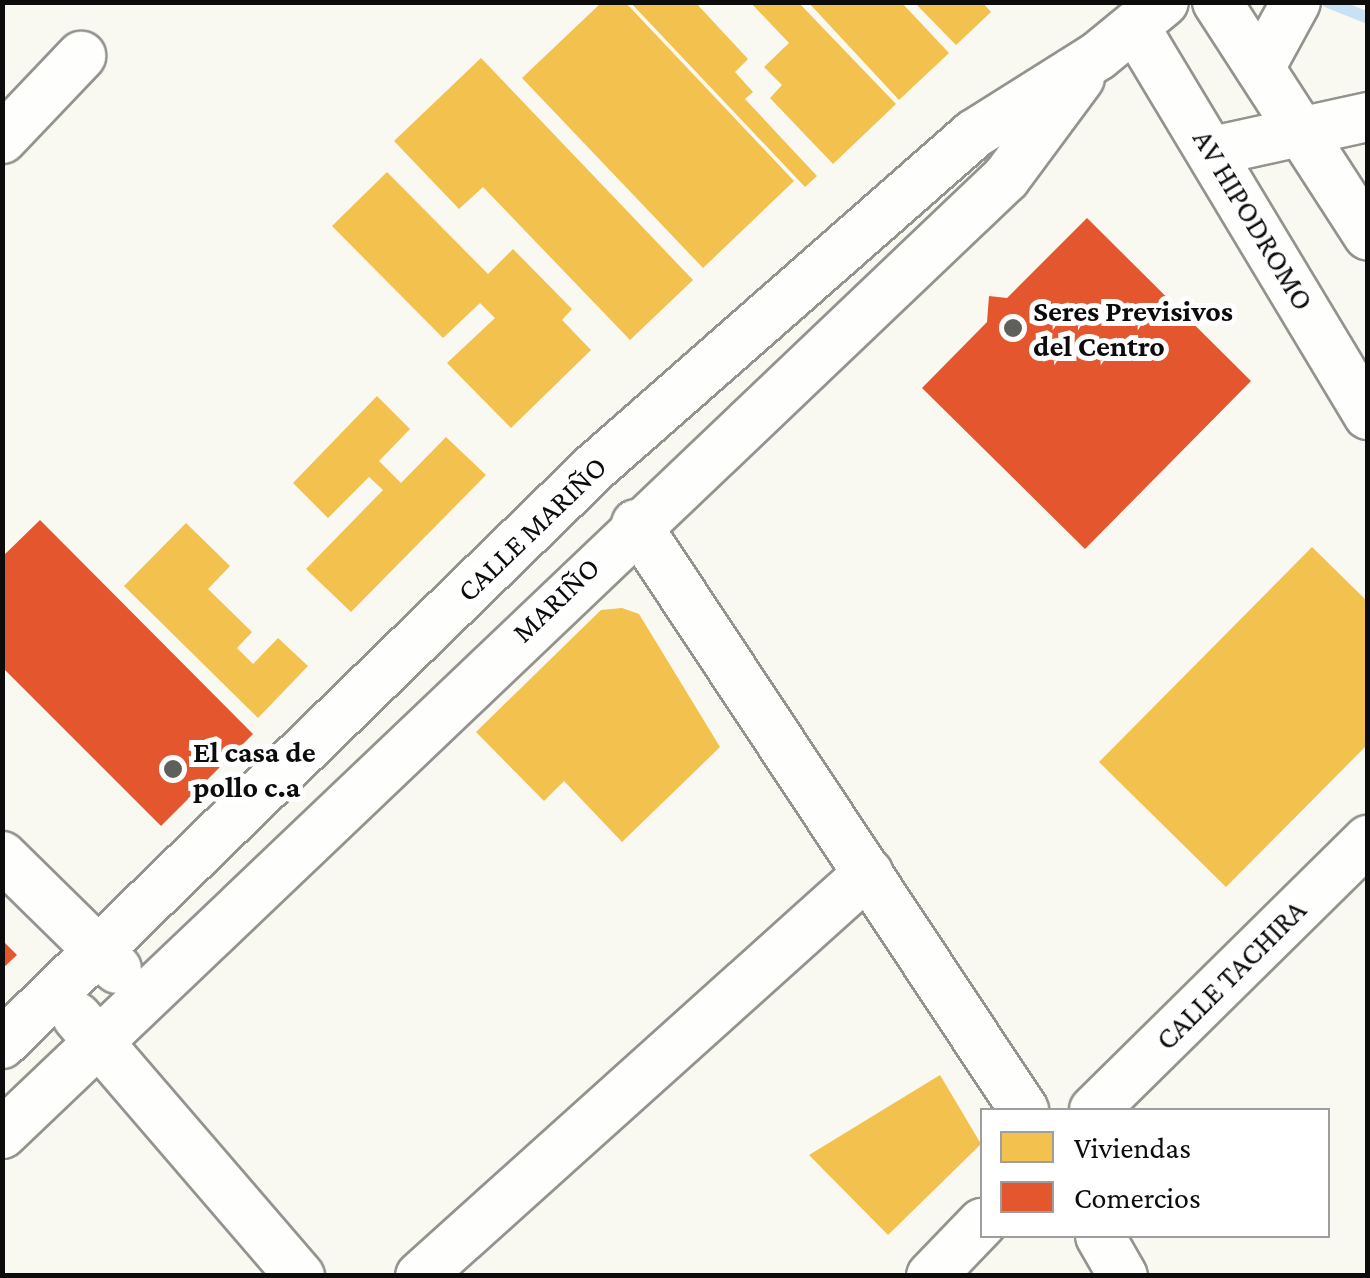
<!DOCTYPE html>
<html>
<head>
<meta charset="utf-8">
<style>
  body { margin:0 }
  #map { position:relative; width:1370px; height:1278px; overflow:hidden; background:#faf9f1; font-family:"Crimson Pro",serif }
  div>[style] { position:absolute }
  .homes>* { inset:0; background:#f2c14e }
  .shops>* { inset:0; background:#e4572e }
  .stream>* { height:12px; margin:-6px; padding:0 6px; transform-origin:6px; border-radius:6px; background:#c8e1f3 }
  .roads { filter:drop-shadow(2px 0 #93938f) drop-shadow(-2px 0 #93938f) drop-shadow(0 2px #93938f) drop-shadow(0 -2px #93938f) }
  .street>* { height:48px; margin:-24px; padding:0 24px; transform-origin:24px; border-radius:24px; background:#fefefd }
  .dots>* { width:28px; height:28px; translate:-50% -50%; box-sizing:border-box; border:5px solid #fff; border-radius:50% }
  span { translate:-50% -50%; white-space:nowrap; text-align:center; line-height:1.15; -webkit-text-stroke:10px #fff; paint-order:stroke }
  .street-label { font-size:30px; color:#0c0c0c }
  .poi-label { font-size:30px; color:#0c0c0c; font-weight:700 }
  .left { translate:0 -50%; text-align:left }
  .frame { position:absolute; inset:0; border:5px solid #0c0c0c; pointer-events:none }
  .legend { position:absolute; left:980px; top:1108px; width:350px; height:130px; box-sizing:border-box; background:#fff; border:2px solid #9e9e9e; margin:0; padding:12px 18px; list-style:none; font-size:30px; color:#0c0c0c }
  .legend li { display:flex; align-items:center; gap:20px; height:50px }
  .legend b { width:50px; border:2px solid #9e9e9e }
</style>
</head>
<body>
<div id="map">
  <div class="homes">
    <div style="clip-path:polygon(602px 2px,625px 2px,794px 181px,703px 268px,522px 78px)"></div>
    <div style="clip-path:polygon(630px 2px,695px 2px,748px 59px,735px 72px,753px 92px,745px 99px,817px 176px,805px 187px)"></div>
    <div style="clip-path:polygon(750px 2px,798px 2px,896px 104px,833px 164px,770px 98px,782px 85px,764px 67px,789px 43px)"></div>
    <div style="clip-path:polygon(808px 2px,901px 2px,949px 53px,899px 100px)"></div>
    <div style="clip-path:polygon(914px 2px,982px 2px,991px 12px,956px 45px)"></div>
    <div style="clip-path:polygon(481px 58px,693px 280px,630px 340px,483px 187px,459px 209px,394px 141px)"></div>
    <div style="clip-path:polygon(387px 172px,488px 274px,513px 249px,572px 309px,562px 320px,591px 350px,511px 428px,447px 363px,495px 318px,480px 303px,443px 338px,332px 226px)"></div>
    <div style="clip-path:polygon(377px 396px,410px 429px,379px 461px,401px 483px,446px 437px,486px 475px,351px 612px,306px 569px,383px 490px,369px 477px,328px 518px,293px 483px)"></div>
    <div style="clip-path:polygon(186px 523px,230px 566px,208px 589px,252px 632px,237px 648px,253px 664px,278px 638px,308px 666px,258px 718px,124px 586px)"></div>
    <div style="clip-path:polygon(1312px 547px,1368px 602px,1368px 744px,1226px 887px,1099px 762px)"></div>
    <div style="clip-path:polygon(622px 608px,639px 614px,720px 747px,622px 842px,564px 781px,544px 801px,476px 732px,601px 610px)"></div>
    <div style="clip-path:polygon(940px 1075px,981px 1144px,888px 1235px,809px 1155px)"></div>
  </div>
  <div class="shops">
    <div style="clip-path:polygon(1087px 218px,1251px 381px,1085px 549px,922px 388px,987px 322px,989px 296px,1007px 298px)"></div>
    <div style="clip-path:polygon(40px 520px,253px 734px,161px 826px,2px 667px,2px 557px)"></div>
    <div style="clip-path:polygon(2px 940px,17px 955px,2px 969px)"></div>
  </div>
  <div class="stream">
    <div style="left:1328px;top:2px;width:43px;rotate:21.8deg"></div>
  </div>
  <div class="roads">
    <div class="street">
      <div style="left:1217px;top:2px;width:278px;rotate:57.1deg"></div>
      <div style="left:1135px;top:27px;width:453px;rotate:59deg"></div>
      <div style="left:1260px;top:68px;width:75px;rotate:-61.4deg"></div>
      <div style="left:2px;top:139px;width:115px;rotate:-46.4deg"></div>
      <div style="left:1213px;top:151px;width:159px;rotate:-12.4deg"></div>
      <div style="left:636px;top:524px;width:703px;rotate:56.49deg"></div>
      <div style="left:2px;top:856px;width:161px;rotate:44.5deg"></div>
      <div style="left:77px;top:1017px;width:342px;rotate:49.3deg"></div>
      <div style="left:2px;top:1044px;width:829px;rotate:-44.22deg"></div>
      <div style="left:596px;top:466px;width:503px;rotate:-41.29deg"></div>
      <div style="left:974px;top:134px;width:146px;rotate:-32.2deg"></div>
      <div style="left:1098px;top:56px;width:85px;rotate:-39.3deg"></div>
      <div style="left:1094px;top:1110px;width:385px;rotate:-44.6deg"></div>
      <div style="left:2px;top:1134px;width:1386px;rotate:-43.6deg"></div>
      <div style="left:1006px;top:178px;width:124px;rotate:-53.5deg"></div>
      <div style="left:1100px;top:1236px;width:46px;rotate:60.1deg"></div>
      <div style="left:420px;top:1276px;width:603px;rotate:-41.97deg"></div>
      <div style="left:931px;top:1276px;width:74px;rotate:-46.1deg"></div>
    </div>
  </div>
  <div class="dots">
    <div style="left:1013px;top:328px;background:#5f5f5c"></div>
    <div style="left:173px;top:769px;background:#5f5f5c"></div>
  </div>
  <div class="street-label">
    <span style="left:1253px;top:220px;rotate:59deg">AV HIPODROMO</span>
    <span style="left:532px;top:529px;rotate:-44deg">CALLE MARIÑO</span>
    <span style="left:556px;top:600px;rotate:-44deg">MARIÑO</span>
    <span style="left:1231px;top:975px;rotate:-45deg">CALLE TACHIRA</span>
  </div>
  <div class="poi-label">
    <span class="left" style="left:1033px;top:328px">Seres Previsivos<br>del Centro</span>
    <span class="left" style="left:193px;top:769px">El casa de<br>pollo c.a</span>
  </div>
  <div class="frame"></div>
  <ul class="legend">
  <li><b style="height:28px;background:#f2c14e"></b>Viviendas</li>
  <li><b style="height:28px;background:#e4572e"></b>Comercios</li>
  </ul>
</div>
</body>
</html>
